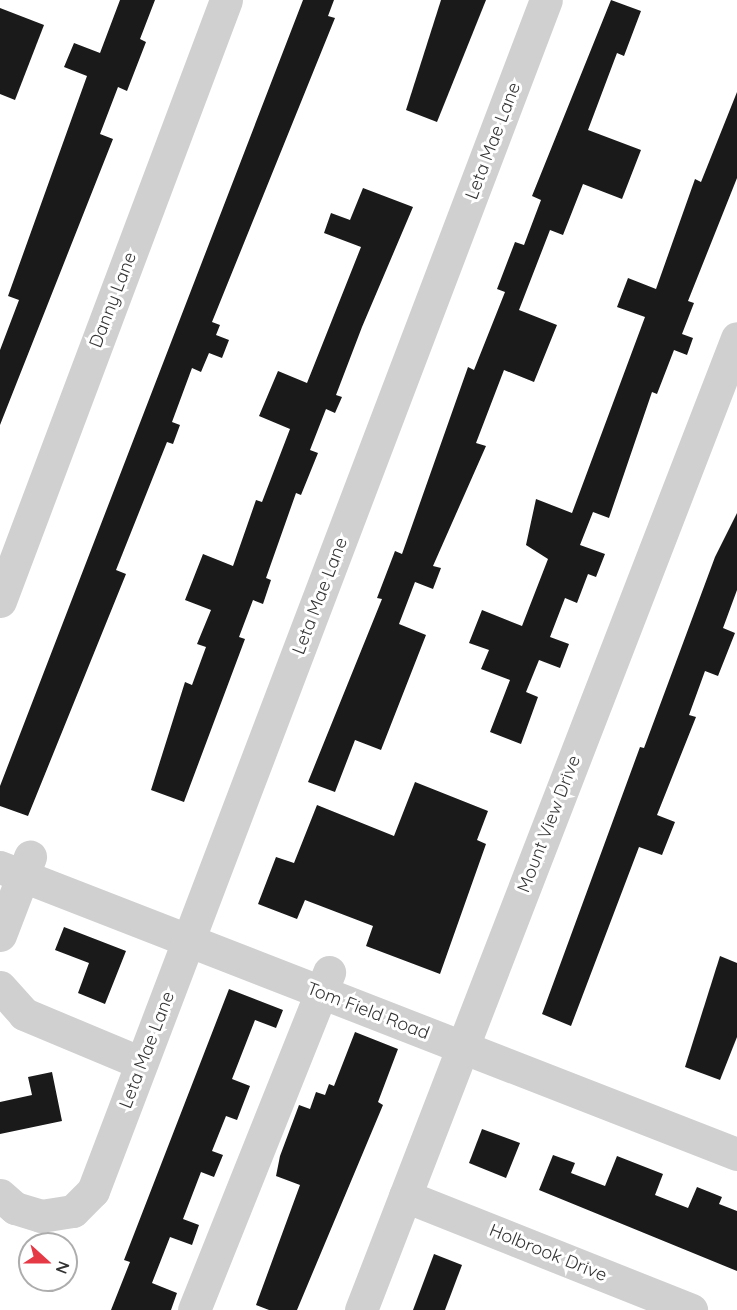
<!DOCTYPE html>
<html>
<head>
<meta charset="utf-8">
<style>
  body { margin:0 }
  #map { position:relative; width:737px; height:1310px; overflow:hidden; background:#fff; font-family:Quicksand,sans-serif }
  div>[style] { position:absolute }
  .building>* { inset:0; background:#1a1a1a }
  .minor>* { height:33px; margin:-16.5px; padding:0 16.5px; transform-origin:16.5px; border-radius:16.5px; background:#d0d0d0 }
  span { translate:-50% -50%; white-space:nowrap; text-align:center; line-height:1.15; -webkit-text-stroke:6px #fff; paint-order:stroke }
  .street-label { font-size:18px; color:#333 }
  .north { position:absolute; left:18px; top:1232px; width:60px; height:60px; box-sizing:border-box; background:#fff; border:2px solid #adadad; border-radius:50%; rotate:111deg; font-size:16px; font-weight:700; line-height:24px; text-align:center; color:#333 }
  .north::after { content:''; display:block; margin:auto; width:21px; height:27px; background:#e63946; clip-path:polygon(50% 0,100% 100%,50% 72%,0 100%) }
</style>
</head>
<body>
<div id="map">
  <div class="building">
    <div style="clip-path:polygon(120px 0,155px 0,140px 39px,146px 42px,127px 91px,118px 87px,100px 134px,113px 139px,0 425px,0 350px,19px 300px,8px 296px,87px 76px,64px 67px,74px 43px,100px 53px)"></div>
    <div style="clip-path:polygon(303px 0,334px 0,328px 16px,335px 18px,212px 322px,220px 325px,216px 335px,229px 340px,222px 358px,209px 353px,201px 372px,192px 368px,172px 422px,180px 425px,173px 444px,167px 442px,116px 570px,126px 574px,28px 816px,0 806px,0 786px)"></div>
    <div style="clip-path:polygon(441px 0,486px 0,437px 122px,406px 110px)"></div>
    <div style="clip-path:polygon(611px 0,641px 11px,624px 56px,617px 53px,588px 130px,641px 150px,622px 199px,583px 184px,563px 235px,550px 230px,519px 310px,557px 325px,534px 382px,504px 370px,476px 443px,486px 446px,433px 566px,441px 568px,433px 589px,415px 582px,399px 624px,426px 635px,381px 750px,355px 740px,335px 792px,308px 782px,382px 599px,377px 598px,395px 551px,402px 554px,468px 367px,474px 370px,505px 292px,497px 289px,515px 242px,524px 245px,541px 200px,532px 196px)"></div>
    <div style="clip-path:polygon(0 8px,44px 25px,15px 100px,0 94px)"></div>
    <div style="clip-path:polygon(737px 92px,737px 178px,688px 301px,694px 303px,682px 334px,693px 338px,687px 355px,674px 350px,657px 394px,652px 392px,609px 518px,593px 512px,580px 545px,605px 554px,596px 577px,588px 574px,577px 603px,565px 598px,550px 637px,569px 644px,560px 668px,539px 660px,526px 692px,538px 697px,521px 744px,490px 732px,510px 680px,481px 669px,489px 650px,469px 643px,482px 610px,522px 626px,548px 559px,526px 545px,536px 499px,572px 513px,645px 317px,617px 307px,628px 278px,656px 289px,695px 179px,701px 182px)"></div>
    <div style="clip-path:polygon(363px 188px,413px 207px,362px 327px,336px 395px,342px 397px,335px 413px,326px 409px,310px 450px,318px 453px,301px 495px,296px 493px,266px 578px,271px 580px,263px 604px,253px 600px,239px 637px,245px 639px,184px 802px,151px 790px,185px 682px,192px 685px,206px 647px,197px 644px,211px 610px,185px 600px,203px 554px,233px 566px,256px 500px,262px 502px,290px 429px,259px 416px,278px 371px,307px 383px,361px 247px,324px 233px,331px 213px,350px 220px)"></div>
    <div style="clip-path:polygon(737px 513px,737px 590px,723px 628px,735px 633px,718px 676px,705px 671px,689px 715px,696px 717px,657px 815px,675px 822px,662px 855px,639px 847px,571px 1026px,542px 1014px,640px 747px,644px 748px,715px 557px)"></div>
    <div style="clip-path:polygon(415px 782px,488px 811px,477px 840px,486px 844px,440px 974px,366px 946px,373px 926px,305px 900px,297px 919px,258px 904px,276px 857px,294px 863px,317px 805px,394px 836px)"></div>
    <div style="clip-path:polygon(64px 927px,126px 951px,105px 1004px,78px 993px,89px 963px,55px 950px)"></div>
    <div style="clip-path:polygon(720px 956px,737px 963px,737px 1037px,720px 1080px,685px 1067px)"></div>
    <div style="clip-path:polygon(229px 989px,283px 1010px,276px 1028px,255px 1020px,232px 1079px,250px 1086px,237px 1120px,226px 1116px,212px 1151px,223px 1155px,214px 1177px,201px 1172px,183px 1219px,199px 1225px,192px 1245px,170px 1237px,152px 1283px,177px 1293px,171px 1310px,111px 1310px,130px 1262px,124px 1260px)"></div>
    <div style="clip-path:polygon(355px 1032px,398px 1049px,378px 1102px,383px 1105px,297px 1310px,269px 1310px,256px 1305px,300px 1185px,276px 1176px,280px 1156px,299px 1105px,310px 1109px,316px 1092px,325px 1095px,329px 1084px,334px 1086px)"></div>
    <div style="clip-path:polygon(52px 1072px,62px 1121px,0 1134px,0 1102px,32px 1095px,28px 1077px)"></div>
    <div style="clip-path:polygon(482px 1129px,520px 1143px,506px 1178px,469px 1163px)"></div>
    <div style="clip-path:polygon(553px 1155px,575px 1163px,571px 1173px,605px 1186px,617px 1156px,663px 1174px,655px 1195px,688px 1208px,697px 1187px,722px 1197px,719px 1204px,737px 1211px,737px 1271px,539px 1190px)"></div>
    <div style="clip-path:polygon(434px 1254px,462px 1265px,445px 1310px,413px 1310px)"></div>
  </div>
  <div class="minor">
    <div style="left:0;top:601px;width:642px;rotate:-69.39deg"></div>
    <div style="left:0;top:867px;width:791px;rotate:21.28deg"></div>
    <div style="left:0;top:935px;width:84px;rotate:-69deg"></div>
    <div style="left:0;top:987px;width:36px;rotate:48deg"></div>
    <div style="left:24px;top:1014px;width:127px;rotate:22.7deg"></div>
    <div style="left:0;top:1195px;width:20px;rotate:41deg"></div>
    <div style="left:15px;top:1208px;width:27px;rotate:17deg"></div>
    <div style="left:41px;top:1216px;width:32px;rotate:-9deg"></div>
    <div style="left:73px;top:1211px;width:28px;rotate:-45deg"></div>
    <div style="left:93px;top:1191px;width:1274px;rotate:-69.18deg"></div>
    <div style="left:405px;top:1196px;width:308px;rotate:21.7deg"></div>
    <div style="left:194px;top:1310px;width:364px;rotate:-68.2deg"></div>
    <div style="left:361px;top:1310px;width:1042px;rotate:-68.85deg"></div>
  </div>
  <div class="street-label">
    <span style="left:493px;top:141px;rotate:-69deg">Leta Mae Lane</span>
    <span style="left:113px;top:300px;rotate:-69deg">Danny Lane</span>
    <span style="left:320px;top:596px;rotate:-69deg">Leta Mae Lane</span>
    <span style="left:549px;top:824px;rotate:-69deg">Mount View Drive</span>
    <span style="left:368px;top:1011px;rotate:21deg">Tom Field Road</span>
    <span style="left:147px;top:1050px;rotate:-69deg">Leta Mae Lane</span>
    <span style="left:548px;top:1253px;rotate:22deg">Holbrook Drive</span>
  </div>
  <div class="north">N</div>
</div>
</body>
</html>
